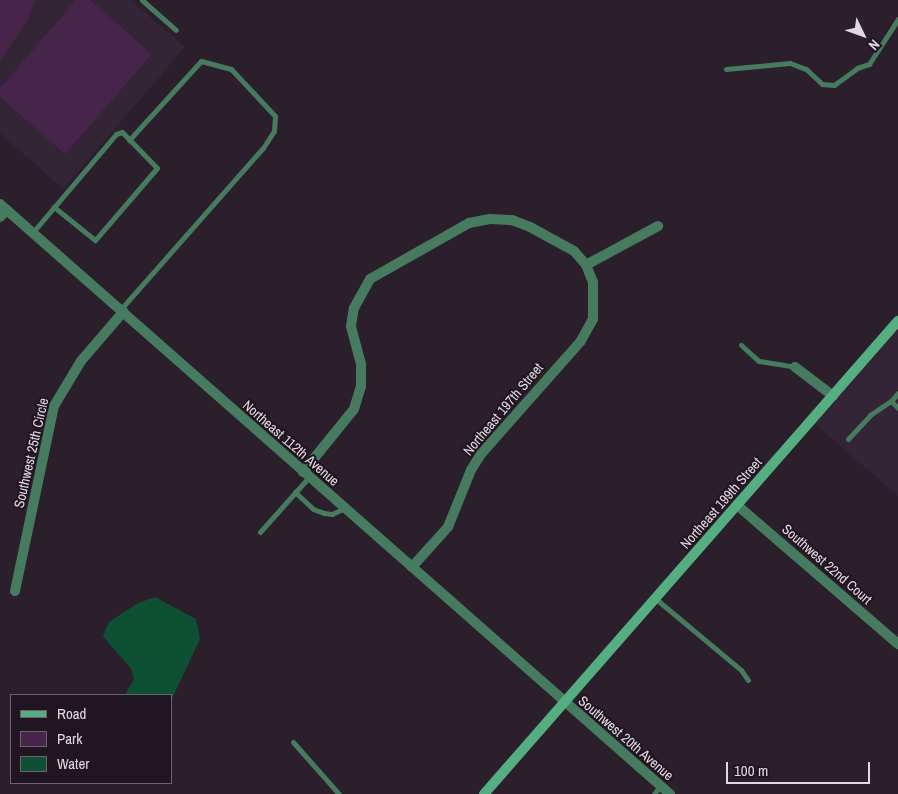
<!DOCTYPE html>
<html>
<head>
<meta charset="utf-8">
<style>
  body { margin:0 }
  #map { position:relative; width:898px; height:794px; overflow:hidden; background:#2a1f2b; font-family:"Archivo Narrow",sans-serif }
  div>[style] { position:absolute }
  .built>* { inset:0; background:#342536 }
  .green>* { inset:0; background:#47244a }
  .water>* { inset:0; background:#0d5034 }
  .service>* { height:5px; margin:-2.5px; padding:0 2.5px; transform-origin:2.5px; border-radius:2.5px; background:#467b5f }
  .minor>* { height:10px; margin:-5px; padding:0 5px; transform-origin:5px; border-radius:5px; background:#467b5f }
  .tertiary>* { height:10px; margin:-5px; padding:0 5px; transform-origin:5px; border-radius:5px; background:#467b5f }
  .secondary>* { height:10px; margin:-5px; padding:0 5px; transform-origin:5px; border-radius:5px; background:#55ae81 }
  span { translate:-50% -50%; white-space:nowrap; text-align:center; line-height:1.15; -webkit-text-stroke:4px #201521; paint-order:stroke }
  .street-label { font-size:14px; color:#e1d9e1 }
  .legend { position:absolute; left:10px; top:694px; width:162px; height:90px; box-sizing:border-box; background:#201521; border:1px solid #6d636e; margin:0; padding:6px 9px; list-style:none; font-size:15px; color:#e1d9e1 }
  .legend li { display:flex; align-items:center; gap:10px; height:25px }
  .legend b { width:25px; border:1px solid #6d636e }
  .north { position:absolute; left:838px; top:10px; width:50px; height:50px; -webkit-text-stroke:4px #201521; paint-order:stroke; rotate:132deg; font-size:14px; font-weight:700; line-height:20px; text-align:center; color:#e1d9e1 }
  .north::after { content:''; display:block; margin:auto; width:18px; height:22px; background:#e1d9e1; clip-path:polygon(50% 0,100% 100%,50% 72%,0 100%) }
  .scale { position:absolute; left:726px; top:762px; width:144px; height:22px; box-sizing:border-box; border:2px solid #e1d9e1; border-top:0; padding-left:6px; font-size:15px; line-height:18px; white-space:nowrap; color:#e1d9e1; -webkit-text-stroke:4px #201521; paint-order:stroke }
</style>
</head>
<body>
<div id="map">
  <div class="built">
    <div style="clip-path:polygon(0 0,131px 0,185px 47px,63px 189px,0 133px)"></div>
    <div style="clip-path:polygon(898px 328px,898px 496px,814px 423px)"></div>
  </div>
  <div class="green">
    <div style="clip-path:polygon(0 0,34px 0,34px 3px,27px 22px,0 61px)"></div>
    <div style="clip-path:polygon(76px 0,90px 0,152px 54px,65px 154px,0 97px,0 88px)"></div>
  </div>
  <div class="water">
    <div style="clip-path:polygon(155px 597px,196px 619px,200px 639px,171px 701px,171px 695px,125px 695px,134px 679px,131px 669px,103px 636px,109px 622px,138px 603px)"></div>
  </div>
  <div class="service">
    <div style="left:142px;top:0;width:45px;rotate:41.4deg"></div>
    <div style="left:726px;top:69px;width:64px;rotate:-5.4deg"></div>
    <div style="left:790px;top:63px;width:17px;rotate:21deg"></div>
    <div style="left:806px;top:69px;width:22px;rotate:43deg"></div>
    <div style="left:822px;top:84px;width:12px;rotate:5deg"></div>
    <div style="left:834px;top:85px;width:29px;rotate:-36deg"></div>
    <div style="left:857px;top:68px;width:13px;rotate:-18deg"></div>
    <div style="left:869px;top:64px;width:54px;rotate:-57.2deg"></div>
    <div style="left:33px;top:232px;width:128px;rotate:-49.7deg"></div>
    <div style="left:116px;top:134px;width:6px;rotate:-18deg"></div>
    <div style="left:122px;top:132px;width:50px;rotate:45.8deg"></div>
    <div style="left:157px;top:168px;width:95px;rotate:130.7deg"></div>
    <div style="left:95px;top:240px;width:53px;rotate:-141.2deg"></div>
    <div style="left:120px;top:310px;width:216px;rotate:-48.6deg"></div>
    <div style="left:263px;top:148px;width:20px;rotate:-57deg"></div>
    <div style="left:274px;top:131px;width:15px;rotate:-86deg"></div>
    <div style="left:275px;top:116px;width:64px;rotate:-133.1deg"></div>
    <div style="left:231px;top:69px;width:31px;rotate:-165deg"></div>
    <div style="left:201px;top:61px;width:107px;rotate:132.3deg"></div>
    <div style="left:741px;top:345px;width:24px;rotate:42deg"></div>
    <div style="left:759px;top:361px;width:36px;rotate:9deg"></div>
    <div style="left:898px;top:393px;width:11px;rotate:131deg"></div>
    <div style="left:891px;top:401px;width:10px;rotate:45deg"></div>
    <div style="left:848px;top:439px;width:33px;rotate:-47deg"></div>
    <div style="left:870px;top:415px;width:25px;rotate:-34deg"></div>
    <div style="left:295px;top:492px;width:25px;rotate:43deg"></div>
    <div style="left:313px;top:509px;width:12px;rotate:20deg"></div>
    <div style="left:324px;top:513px;width:8px;rotate:7deg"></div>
    <div style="left:332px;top:514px;width:14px;rotate:-25deg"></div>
    <div style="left:260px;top:532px;width:74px;rotate:-48.3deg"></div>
    <div style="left:656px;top:599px;width:111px;rotate:39.9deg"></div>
    <div style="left:741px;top:670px;width:12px;rotate:55deg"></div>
    <div style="left:293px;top:742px;width:69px;rotate:48.5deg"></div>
    <div style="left:654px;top:794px;width:10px;rotate:-53deg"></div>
  </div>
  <div class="minor">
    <div style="left:0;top:217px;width:10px;rotate:-45deg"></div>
    <div style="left:586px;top:265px;width:82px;rotate:-28.4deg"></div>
    <div style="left:795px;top:367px;width:48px;rotate:37.3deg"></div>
    <div style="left:303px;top:472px;width:81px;rotate:-51deg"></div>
    <div style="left:354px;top:409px;width:24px;rotate:-73deg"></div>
    <div style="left:361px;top:386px;width:22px;rotate:-90deg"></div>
    <div style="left:361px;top:364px;width:39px;rotate:-105deg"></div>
    <div style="left:351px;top:326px;width:18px;rotate:-81deg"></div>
    <div style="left:354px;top:308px;width:33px;rotate:-61deg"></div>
    <div style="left:370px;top:279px;width:114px;rotate:-29.5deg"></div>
    <div style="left:469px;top:223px;width:21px;rotate:-11deg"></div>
    <div style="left:490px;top:219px;width:22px;rotate:3deg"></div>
    <div style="left:512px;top:220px;width:19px;rotate:21deg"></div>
    <div style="left:530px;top:227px;width:50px;rotate:28.6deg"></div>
    <div style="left:574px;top:251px;width:18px;rotate:49deg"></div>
    <div style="left:586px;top:265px;width:18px;rotate:68deg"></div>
    <div style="left:593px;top:282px;width:37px;rotate:90deg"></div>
    <div style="left:593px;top:319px;width:25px;rotate:119deg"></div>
    <div style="left:581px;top:341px;width:151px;rotate:131.5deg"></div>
    <div style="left:481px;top:454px;width:19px;rotate:122deg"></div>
    <div style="left:471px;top:470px;width:61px;rotate:112deg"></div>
    <div style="left:448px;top:527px;width:54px;rotate:132deg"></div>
    <div style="left:737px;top:505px;width:213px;rotate:40.8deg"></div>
    <div style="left:15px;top:591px;width:189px;rotate:-78.1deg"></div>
    <div style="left:54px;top:406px;width:52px;rotate:-59deg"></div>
    <div style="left:81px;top:361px;width:65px;rotate:-49.4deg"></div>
  </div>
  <div class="tertiary">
    <div style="left:0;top:204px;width:893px;rotate:41.37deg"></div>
  </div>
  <div class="secondary">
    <div style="left:484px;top:794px;width:629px;rotate:-48.81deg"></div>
  </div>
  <div class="street-label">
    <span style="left:503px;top:409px;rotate:-50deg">Northeast 197th Street</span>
    <span style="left:291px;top:443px;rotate:41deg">Northeast 112th Avenue</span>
    <span style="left:31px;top:453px;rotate:-77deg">Southwest 25th Circle</span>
    <span style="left:721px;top:503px;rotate:-49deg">Northeast 199th Street</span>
    <span style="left:827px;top:564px;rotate:41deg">Southwest 22nd Court</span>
    <span style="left:626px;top:738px;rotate:41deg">Southwest 20th Avenue</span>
  </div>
  <ul class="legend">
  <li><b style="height:6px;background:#55ae81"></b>Road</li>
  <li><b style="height:14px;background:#47244a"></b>Park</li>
  <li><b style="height:14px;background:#0d5034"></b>Water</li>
  </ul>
  <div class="north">N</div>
  <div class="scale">100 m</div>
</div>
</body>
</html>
